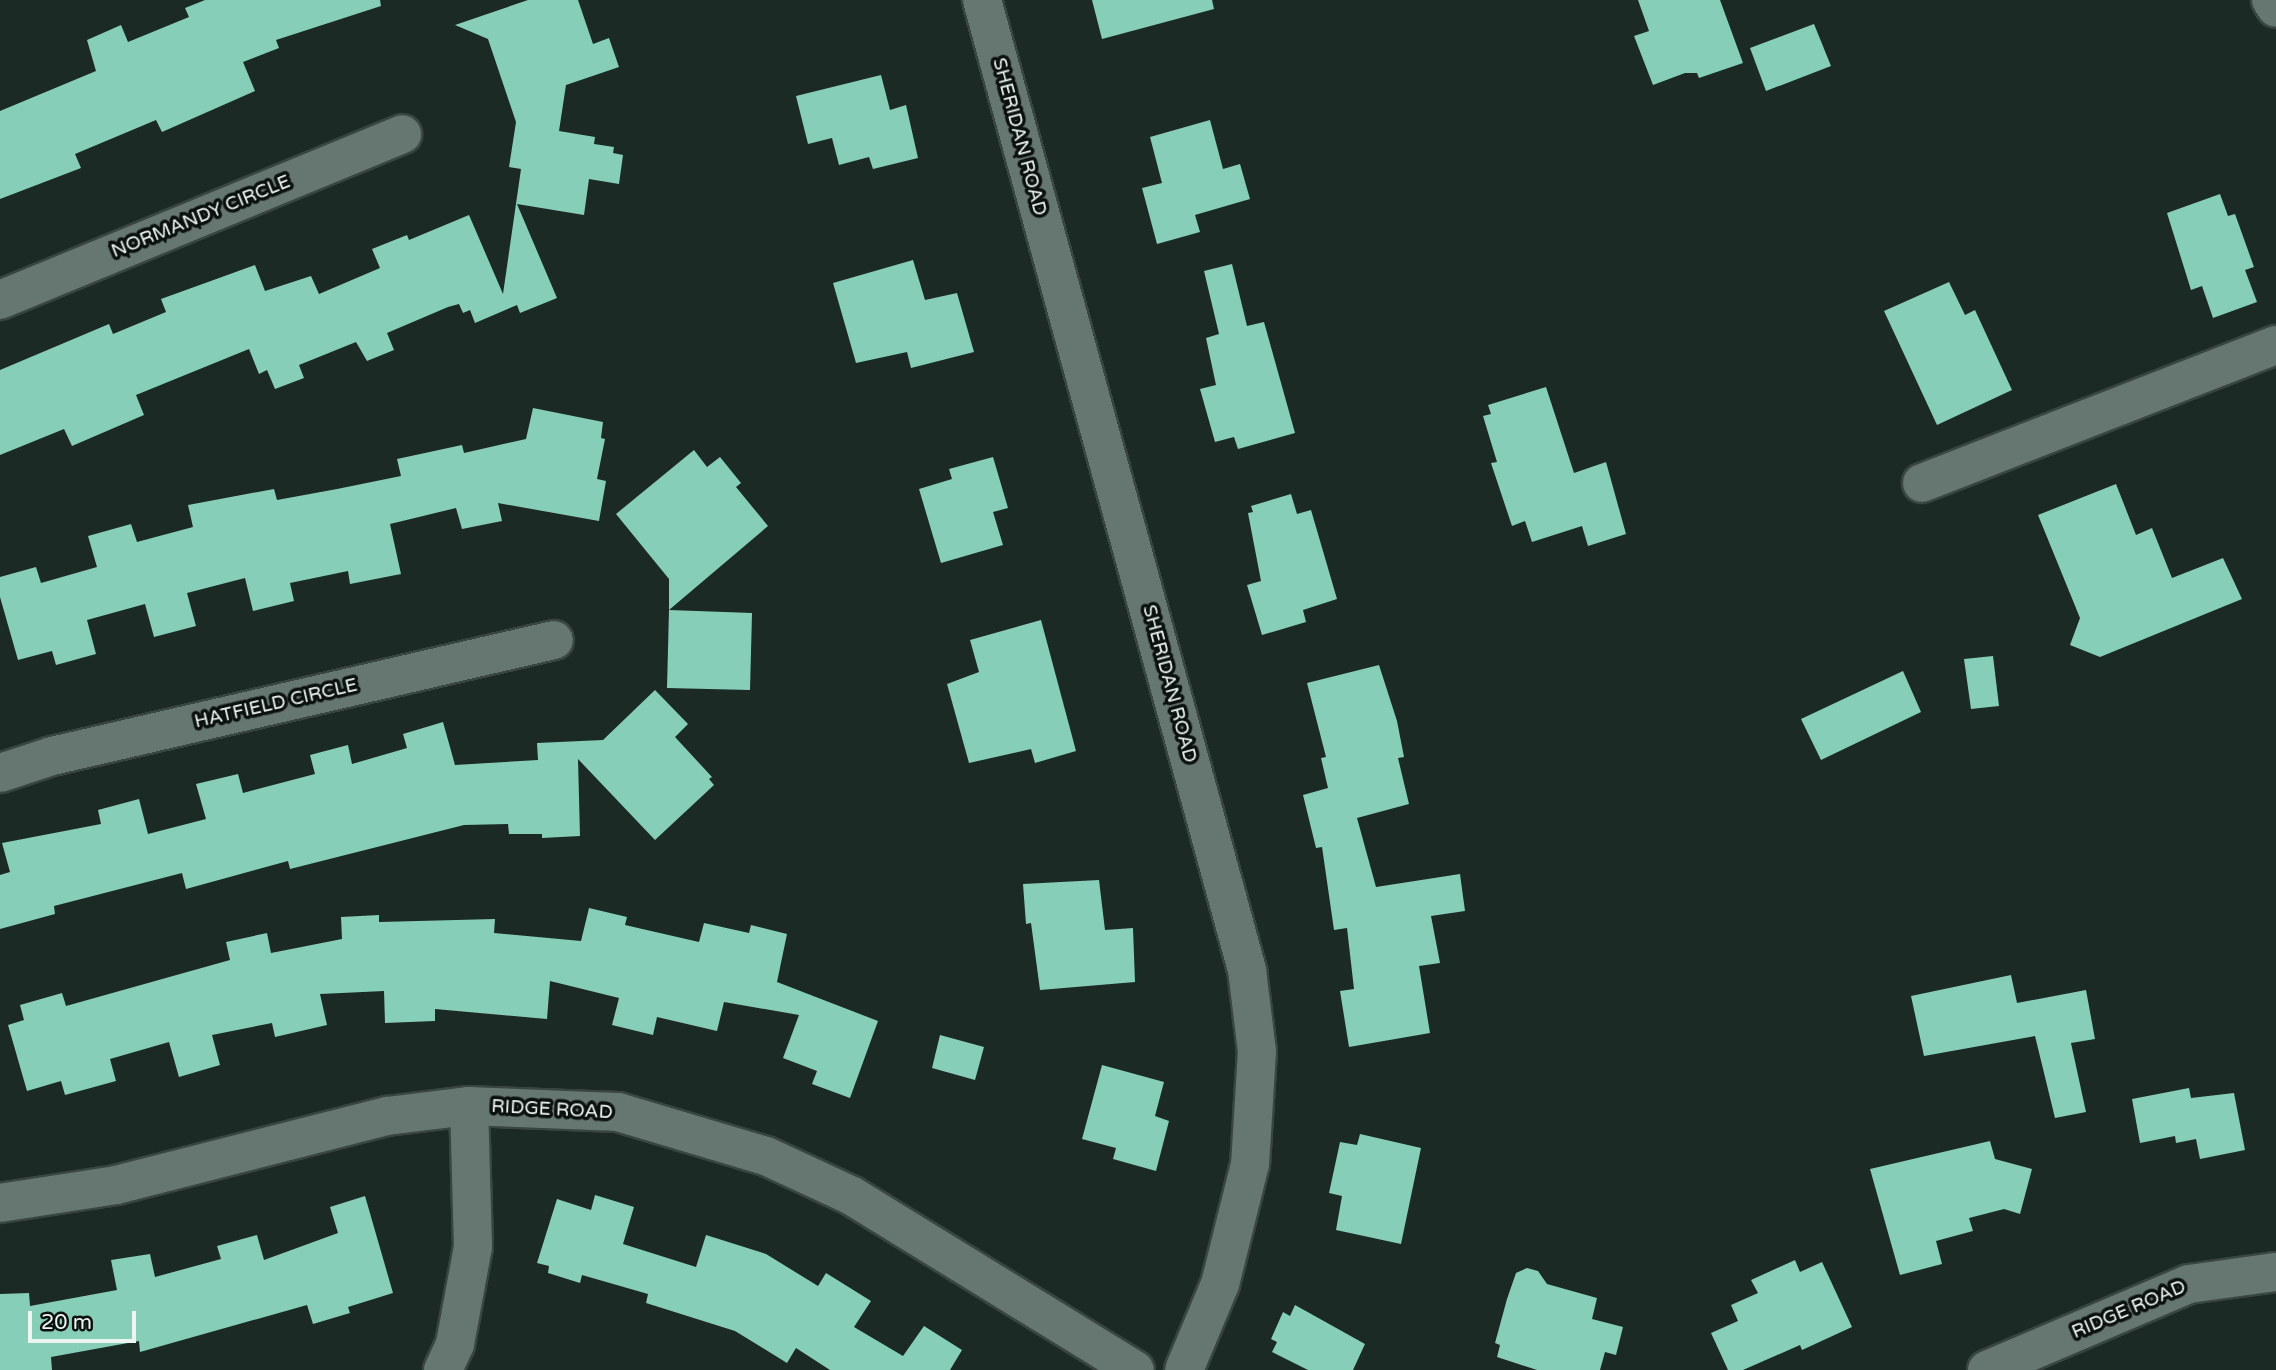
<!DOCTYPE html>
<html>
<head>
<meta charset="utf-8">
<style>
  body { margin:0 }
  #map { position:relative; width:2276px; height:1370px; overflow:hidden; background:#1c2a26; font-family:"Varela Round",sans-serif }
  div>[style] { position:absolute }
  .building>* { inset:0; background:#87ceb8 }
  .roads { filter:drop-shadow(2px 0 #394541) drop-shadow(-2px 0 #394541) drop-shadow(0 2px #394541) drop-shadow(0 -2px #394541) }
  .street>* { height:38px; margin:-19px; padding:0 19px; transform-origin:19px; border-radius:19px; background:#667670 }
  .secondary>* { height:38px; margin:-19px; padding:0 19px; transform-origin:19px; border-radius:19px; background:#667670 }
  span { translate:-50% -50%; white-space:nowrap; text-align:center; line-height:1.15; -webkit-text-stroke:7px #0b110f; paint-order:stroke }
  .street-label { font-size:19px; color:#ecf5f2 }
  .scale { position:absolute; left:28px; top:1311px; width:108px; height:32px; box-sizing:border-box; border:4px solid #ecf5f2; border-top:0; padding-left:9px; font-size:21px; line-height:24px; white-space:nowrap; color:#ecf5f2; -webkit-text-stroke:5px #0b110f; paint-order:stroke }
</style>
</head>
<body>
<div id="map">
  <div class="building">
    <div style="clip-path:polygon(205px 0,380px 0,381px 6px,276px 40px,279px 48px,243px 62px,255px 91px,162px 132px,156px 120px,75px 154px,81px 168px,0 199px,0 111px,96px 71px,87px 40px,121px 25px,128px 42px,189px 17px,185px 8px)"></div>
    <div style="clip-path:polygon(528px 0,578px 0,593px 44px,609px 38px,619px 67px,566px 85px,559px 131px,595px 137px,594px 144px,614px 147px,613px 153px,623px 155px,619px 184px,589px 179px,584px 215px,517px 204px,557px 298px,520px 313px,517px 305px,475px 323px,470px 310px,463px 313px,459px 304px,448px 307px,387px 333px,394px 350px,367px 361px,356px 342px,299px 365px,304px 378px,275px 389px,267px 370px,259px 374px,249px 349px,136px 395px,144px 415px,72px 446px,64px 429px,0 455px,0 370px,109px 324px,113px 334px,166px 312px,161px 299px,255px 265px,265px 291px,311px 276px,319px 294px,380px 268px,372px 249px,407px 235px,409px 240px,469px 215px,503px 294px,521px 169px,509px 167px,516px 122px,488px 39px,455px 25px)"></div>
    <div style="clip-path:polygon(1092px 0,1212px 0,1214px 9px,1102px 39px)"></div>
    <div style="clip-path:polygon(1638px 0,1720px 0,1743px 63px,1699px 78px,1697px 73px,1685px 73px,1653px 85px,1634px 36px,1649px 31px)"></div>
    <div style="clip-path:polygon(1814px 24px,1831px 66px,1766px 91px,1750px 48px)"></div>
    <div style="clip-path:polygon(881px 75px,890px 110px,906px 105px,918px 158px,873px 169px,869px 157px,839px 165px,832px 138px,808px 144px,796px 96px)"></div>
    <div style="clip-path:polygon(1210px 120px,1223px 169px,1240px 164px,1250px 199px,1195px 215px,1200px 232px,1157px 244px,1142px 188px,1162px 183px,1150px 137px)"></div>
    <div style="clip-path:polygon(2220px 194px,2228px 216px,2235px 214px,2254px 267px,2245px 270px,2257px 302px,2213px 318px,2202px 286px,2191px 290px,2167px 213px)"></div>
    <div style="clip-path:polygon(913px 260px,925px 300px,957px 293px,974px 352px,911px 368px,907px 352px,856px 363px,833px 283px)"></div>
    <div style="clip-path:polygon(1232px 264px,1247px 326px,1264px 322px,1295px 433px,1238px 449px,1234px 437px,1215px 442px,1200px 389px,1216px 385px,1206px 338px,1219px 334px,1204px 271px)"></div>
    <div style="clip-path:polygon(1949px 282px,1965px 315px,1975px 310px,2012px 390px,1937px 425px,1884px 311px)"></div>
    <div style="clip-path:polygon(1546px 387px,1574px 473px,1606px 462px,1626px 534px,1588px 546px,1582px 526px,1532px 542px,1525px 521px,1512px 526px,1491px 463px,1497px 462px,1483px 416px,1491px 414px,1488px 405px)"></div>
    <div style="clip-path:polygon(533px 408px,603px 422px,601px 438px,605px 439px,597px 479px,606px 481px,599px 521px,498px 503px,502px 521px,462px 529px,456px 508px,390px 524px,401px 574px,350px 584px,348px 571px,290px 583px,294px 601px,253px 611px,245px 578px,187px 593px,196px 626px,154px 637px,145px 604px,87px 620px,96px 654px,56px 665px,52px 651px,18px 660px,0 597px,0 577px,36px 567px,41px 583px,97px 567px,88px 536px,131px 524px,137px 542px,193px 527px,188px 505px,274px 489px,277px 500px,337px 489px,401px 476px,397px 459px,462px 445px,464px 453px,526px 439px)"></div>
    <div style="clip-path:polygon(694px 450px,707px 467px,720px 457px,741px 483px,736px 487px,768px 526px,669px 610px,669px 579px,616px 514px)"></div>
    <div style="clip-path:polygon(993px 457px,1008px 508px,993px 512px,1003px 545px,941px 563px,919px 489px,952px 479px,949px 469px)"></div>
    <div style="clip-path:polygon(2116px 484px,2136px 535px,2152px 528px,2172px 578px,2223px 558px,2242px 599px,2100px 657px,2070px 645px,2080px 618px,2038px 515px)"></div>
    <div style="clip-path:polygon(1291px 494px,1297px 514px,1311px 510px,1337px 599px,1303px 610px,1306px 622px,1262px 635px,1247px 585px,1261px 581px,1248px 513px,1253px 512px,1251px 506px)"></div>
    <div style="clip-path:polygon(669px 610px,752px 613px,750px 690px,667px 688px)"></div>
    <div style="clip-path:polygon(1041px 620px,1076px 751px,1035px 763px,1031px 749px,969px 763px,947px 684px,979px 672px,970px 640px)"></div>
    <div style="clip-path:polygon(1993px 656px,1999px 706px,1971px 709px,1964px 659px)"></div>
    <div style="clip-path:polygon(1379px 665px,1397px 721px,1404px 757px,1398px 758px,1409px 804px,1357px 818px,1376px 887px,1460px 874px,1465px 911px,1431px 916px,1440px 963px,1419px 966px,1430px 1033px,1349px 1047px,1340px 991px,1354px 989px,1347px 928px,1334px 930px,1322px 847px,1316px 848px,1303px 795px,1328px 788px,1321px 758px,1326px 757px,1307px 683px)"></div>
    <div style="clip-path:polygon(1903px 671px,1921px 712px,1821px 760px,1801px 719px)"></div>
    <div style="clip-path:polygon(655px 690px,688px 724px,675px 737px,712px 777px,709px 779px,714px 785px,655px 840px,578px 759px,580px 836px,542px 838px,542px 834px,509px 834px,508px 824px,464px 825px,290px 869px,288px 861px,186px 889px,182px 873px,54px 906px,55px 914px,0 929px,0 875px,10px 872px,2px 843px,101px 824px,98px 810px,139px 799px,148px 834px,206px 819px,196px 784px,238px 774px,243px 793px,315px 774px,310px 755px,348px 745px,352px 764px,407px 748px,403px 734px,443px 722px,455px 765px,538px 760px,537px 743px,603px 740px)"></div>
    <div style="clip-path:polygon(1099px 880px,1105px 930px,1133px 928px,1135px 982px,1040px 990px,1031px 923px,1026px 924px,1023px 884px)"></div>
    <div style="clip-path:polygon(589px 908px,627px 917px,625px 925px,699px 942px,704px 923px,749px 933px,751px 925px,787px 934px,777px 982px,878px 1021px,850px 1098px,812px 1084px,817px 1071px,783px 1058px,799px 1015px,724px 1002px,717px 1031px,657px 1017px,653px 1035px,612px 1025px,619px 998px,550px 981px,547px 1019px,435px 1009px,435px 1021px,385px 1023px,384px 991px,320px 994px,327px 1025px,275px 1037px,272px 1023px,212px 1035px,220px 1065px,179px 1077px,169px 1042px,110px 1059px,116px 1081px,65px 1095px,61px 1081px,27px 1091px,8px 1025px,24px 1020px,20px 1005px,62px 993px,66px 1006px,230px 960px,226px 942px,267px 933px,271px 953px,342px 939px,341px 917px,379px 915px,379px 922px,495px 919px,494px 933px,581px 941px)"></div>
    <div style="clip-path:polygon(2011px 975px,2017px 1003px,2086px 990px,2095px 1039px,2071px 1043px,2086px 1112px,2055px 1118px,2035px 1036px,1924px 1056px,1911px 996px)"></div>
    <div style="clip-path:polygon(940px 1035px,984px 1047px,975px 1080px,932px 1068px)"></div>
    <div style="clip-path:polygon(1102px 1065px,1164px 1082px,1155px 1116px,1169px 1121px,1156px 1171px,1113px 1159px,1116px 1148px,1082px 1139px)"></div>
    <div style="clip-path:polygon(2189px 1088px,2191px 1098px,2234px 1093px,2245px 1150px,2200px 1159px,2196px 1139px,2176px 1143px,2175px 1136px,2140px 1143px,2132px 1099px)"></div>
    <div style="clip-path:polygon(1360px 1134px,1421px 1148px,1401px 1244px,1336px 1230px,1342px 1196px,1329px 1193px,1340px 1142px,1357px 1145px)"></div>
    <div style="clip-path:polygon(1990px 1141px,1995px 1159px,2032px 1169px,2020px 1214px,2004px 1209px,1969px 1218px,1973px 1231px,1936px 1241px,1942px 1264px,1900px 1275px,1870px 1169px)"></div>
    <div style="clip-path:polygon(595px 1195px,634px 1207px,623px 1244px,696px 1267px,706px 1235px,766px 1254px,818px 1286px,826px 1273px,871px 1301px,854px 1327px,903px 1356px,924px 1326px,962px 1350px,950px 1370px,830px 1370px,796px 1348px,787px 1363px,735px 1331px,646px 1303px,648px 1294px,582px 1275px,580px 1283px,548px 1273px,549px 1266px,537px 1263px,557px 1199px,591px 1210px)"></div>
    <div style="clip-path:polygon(365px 1196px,393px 1293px,348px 1307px,350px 1313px,313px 1324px,307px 1305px,140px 1352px,139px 1341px,51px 1357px,52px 1370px,0 1370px,0 1294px,29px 1293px,30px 1306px,117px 1290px,111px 1260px,150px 1254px,155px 1277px,221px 1259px,217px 1246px,257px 1235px,264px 1260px,338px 1233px,330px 1207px)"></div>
    <div style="clip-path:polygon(1795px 1260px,1800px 1272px,1822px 1262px,1852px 1327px,1802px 1350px,1800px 1345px,1743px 1370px,1728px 1370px,1711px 1333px,1738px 1321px,1731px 1305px,1758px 1293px,1751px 1280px)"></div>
    <div style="clip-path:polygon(1527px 1268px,1538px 1271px,1547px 1284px,1597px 1298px,1592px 1319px,1623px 1327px,1616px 1355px,1605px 1352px,1600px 1370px,1537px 1370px,1497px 1357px,1500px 1345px,1495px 1343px,1507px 1299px,1516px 1273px)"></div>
    <div style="clip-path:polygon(1295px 1305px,1365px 1344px,1353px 1370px,1308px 1370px,1272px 1352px,1277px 1342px,1271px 1339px,1283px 1312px,1290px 1316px)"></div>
  </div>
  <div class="roads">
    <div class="street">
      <div style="left:982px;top:0;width:1006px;rotate:74.72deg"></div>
      <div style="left:1247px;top:970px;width:82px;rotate:83deg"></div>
      <div style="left:1257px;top:1051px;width:113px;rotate:93.5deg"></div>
      <div style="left:1250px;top:1164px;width:124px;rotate:104deg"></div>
      <div style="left:1220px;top:1284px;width:93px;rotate:112.7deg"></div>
      <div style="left:0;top:300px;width:435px;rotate:-22.4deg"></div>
      <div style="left:1922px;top:483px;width:380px;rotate:-21.3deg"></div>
      <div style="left:0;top:773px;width:55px;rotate:-18.1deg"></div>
      <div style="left:52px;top:756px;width:515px;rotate:-13.01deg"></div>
      <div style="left:0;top:1203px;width:117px;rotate:-8.8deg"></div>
      <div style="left:116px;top:1185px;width:280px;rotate:-14.3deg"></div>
      <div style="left:387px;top:1116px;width:83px;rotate:-7deg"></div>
      <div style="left:469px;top:1106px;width:149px;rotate:2.3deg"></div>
      <div style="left:618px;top:1112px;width:154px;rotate:16.6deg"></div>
      <div style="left:766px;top:1156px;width:95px;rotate:24.9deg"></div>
      <div style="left:852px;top:1196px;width:332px;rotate:31.6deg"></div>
      <div style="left:443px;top:1370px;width:29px;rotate:-65deg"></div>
      <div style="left:455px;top:1344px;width:99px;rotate:-79.5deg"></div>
      <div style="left:473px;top:1247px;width:141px;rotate:-91.6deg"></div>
      <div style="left:1987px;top:1370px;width:220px;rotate:-23.1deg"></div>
      <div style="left:2189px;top:1284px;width:88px;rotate:-7.9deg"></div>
    </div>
    <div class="secondary">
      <div style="left:2271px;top:0;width:9px;rotate:58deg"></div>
    </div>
  </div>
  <div class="street-label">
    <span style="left:1019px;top:137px;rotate:75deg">SHERIDAN ROAD</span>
    <span style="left:201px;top:217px;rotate:-22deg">NORMANDY CIRCLE</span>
    <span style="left:1169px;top:684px;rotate:75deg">SHERIDAN ROAD</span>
    <span style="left:276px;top:704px;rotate:-13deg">HATFIELD CIRCLE</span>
    <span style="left:552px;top:1110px;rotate:3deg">RIDGE ROAD</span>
    <span style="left:2129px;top:1310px;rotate:-23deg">RIDGE ROAD</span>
  </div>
  <div class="scale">20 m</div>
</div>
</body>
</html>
